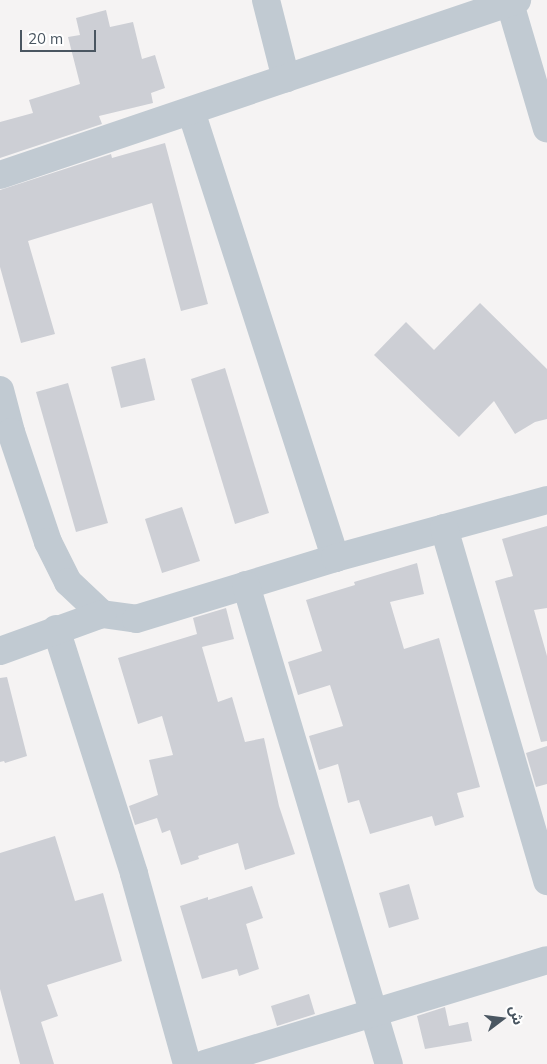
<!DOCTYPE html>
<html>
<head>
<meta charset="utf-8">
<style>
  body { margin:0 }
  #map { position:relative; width:547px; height:1064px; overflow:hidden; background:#f5f3f3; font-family:Mulish,"Noto Sans Arabic",sans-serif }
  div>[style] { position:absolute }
  .building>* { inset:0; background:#cdcfd5 }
  .minor>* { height:28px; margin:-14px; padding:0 14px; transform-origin:14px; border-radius:14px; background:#c1cad2 }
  span { translate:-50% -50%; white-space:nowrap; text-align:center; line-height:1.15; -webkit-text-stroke:4px #fff; paint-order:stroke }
  .north { position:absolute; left:477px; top:994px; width:50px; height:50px; -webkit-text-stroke:4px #fff; paint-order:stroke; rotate:75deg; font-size:14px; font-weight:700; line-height:20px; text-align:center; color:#4a5661 }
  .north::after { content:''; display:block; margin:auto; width:18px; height:22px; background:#4a5661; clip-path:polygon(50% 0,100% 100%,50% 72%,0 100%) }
  .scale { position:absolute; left:20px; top:30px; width:76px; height:22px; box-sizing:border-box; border:2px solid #4a5661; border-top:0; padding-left:6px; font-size:15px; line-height:18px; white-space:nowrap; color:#4a5661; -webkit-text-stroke:4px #fff; paint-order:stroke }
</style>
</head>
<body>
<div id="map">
  <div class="building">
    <div style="clip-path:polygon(106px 10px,110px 27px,133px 22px,142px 59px,155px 55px,165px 88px,151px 93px,153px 103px,99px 116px,102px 124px,0 158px,0 122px,33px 113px,29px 100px,80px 84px,68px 37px,80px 35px,76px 18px)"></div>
    <div style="clip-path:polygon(165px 143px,208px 304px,181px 311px,152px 203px,28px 241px,55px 334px,21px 343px,0 267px,0 190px,111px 154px,112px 158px)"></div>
    <div style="clip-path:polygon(480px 303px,547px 369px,547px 419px,535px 422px,515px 434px,494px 401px,459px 437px,374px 355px,406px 322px,434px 350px)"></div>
    <div style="clip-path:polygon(145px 358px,155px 400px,121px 408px,111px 367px)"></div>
    <div style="clip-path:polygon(225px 368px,269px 513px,235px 524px,191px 379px)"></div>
    <div style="clip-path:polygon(68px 383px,108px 523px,76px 532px,36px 392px)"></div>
    <div style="clip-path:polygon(182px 507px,200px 561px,162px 573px,145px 519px)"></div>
    <div style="clip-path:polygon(547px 526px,547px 608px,534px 610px,547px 656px,547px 741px,541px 742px,495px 581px,513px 576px,502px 539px)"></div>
    <div style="clip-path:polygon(417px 563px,424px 594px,390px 602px,404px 649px,439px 638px,480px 787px,457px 793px,464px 817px,435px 826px,432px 816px,370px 834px,359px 800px,348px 803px,338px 764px,319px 770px,309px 736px,343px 726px,330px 685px,298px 695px,288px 662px,322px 651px,306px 600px,355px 585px,354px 582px)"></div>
    <div style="clip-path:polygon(226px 608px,234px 639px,202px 647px,218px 702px,232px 697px,245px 742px,264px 738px,279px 806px,295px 854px,245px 870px,238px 843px,198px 856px,199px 859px,181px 865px,170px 830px,162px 833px,157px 818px,135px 825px,129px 806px,158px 795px,149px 760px,173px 755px,162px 716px,138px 724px,118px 658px,197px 634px,193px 618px)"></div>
    <div style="clip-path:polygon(7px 677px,27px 756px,5px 763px,4px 761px,0 762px,0 678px)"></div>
    <div style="clip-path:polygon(547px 746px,547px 784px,536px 787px,526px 753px)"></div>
    <div style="clip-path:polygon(55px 836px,75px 901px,103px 893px,122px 961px,47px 985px,58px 1016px,41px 1022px,54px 1064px,20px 1064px,0 989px,0 853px)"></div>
    <div style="clip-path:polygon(409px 884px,419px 919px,389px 928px,379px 893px)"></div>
    <div style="clip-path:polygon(252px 886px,263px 918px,246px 924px,259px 969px,239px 976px,237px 969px,202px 979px,180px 906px,208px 897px,208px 900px)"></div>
    <div style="clip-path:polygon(309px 994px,315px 1014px,277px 1026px,271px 1006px)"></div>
    <div style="clip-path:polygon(445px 1007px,449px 1026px,468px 1022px,472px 1041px,425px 1049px,417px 1016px)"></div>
  </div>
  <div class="minor">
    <div style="left:266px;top:0;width:81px;rotate:75.8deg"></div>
    <div style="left:509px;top:0;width:134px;rotate:73.6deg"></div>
    <div style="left:191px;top:111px;width:470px;rotate:72.1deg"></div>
    <div style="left:0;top:175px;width:546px;rotate:-18.7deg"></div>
    <div style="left:0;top:390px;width:43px;rotate:75.3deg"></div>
    <div style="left:11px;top:432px;width:116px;rotate:71.4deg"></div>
    <div style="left:48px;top:542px;width:45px;rotate:63.4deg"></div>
    <div style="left:68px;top:582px;width:47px;rotate:43.3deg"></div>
    <div style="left:102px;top:614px;width:34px;rotate:8deg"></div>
    <div style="left:136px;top:619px;width:208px;rotate:-17deg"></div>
    <div style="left:335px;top:558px;width:220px;rotate:-15.3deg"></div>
    <div style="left:444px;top:528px;width:368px;rotate:73.7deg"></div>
    <div style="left:246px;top:585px;width:500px;rotate:73.4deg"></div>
    <div style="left:56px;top:629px;width:257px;rotate:72.3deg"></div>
    <div style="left:134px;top:874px;width:197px;rotate:74.4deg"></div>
    <div style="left:0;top:651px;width:109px;rotate:-19.9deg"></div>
    <div style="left:205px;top:1064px;width:357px;rotate:-16.9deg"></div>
  </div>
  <div class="north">ش</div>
  <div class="scale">20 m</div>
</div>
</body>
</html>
